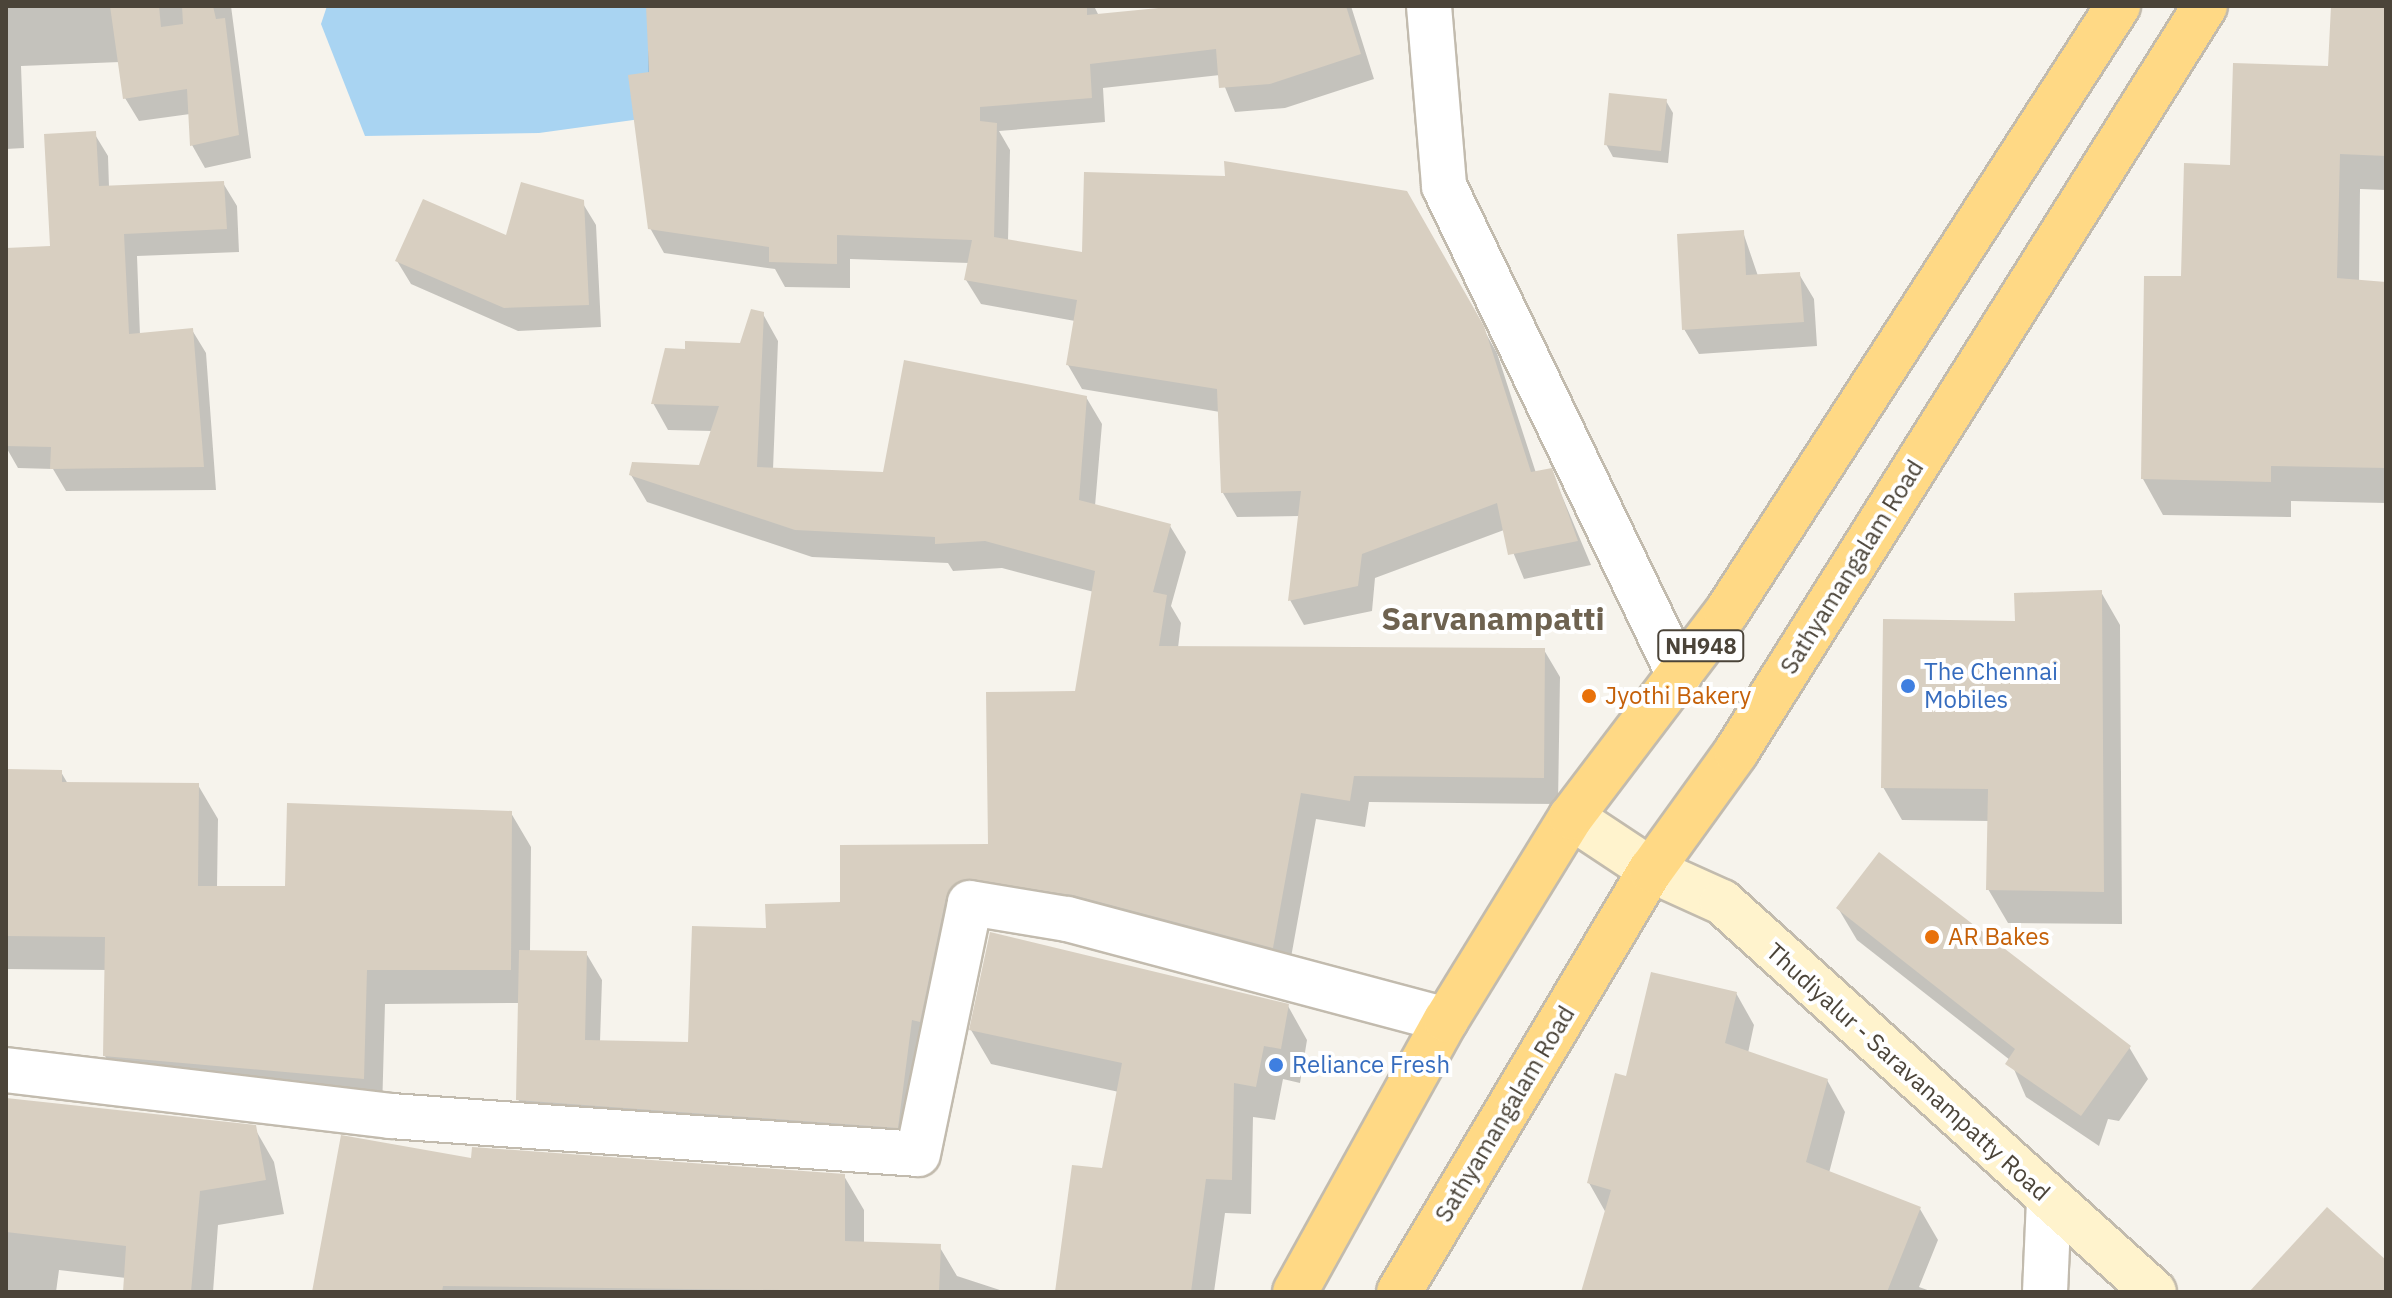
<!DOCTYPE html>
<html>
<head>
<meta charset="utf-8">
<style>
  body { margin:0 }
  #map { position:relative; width:2392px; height:1298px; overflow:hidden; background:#f6f3ec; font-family:"IBM Plex Sans",sans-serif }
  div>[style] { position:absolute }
  .water>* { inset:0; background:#a9d4f2 }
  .shadow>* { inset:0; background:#0003 }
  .building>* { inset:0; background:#d8cfc1 }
  .roads { filter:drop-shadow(2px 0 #c2bbae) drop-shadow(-2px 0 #c2bbae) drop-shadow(0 2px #c2bbae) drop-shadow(0 -2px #c2bbae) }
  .minor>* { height:44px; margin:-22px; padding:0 22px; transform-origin:22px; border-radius:22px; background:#fff }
  .secondary>* { height:44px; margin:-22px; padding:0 22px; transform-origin:22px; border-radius:22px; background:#fff3cd }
  .trunk>* { height:44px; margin:-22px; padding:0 22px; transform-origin:22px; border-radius:22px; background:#ffd985 }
  .dots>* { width:22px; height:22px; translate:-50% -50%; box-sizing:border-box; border:4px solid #fff; border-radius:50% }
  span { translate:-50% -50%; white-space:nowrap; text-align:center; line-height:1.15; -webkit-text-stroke:8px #fff; paint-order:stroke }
  .shield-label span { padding:2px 6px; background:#fff; border:2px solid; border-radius:6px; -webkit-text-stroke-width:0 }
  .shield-label { font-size:22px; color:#4b4439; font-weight:700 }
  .street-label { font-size:24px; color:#4b4439 }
  .shop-label { font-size:24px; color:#366cbe }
  .left { translate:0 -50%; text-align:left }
  .food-label { font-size:24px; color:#c56008 }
  .district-label { font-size:32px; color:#6e6250; font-weight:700 }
  .frame { position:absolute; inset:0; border:8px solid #4b4439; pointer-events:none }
</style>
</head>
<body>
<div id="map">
  <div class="water">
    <div style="clip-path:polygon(327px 6px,665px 6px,655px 117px,539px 133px,365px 136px,321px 24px)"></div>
  </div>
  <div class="shadow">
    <div style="clip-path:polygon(6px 6px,231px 6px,251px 158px,205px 168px,192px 145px,190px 114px,139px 121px,125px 98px,120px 62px,21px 66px,24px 148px,6px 149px)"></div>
    <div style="clip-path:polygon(648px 6px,1094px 6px,1099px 16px,1199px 6px,1351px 6px,1374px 79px,1285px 108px,1235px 112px,1220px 75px,1103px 88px,1105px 122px,999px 131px,1010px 150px,1008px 241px,1084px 254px,1406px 193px,1497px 353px,1536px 473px,1551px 470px,1591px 565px,1524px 579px,1504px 530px,1375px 578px,1372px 611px,1304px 625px,1290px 600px,1300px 516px,1237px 517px,1223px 493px,1220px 412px,1082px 389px,1068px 365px,1075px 321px,981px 304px,966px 280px,969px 263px,850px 259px,850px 288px,785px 287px,775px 269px,664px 253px,650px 228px)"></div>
    <div style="clip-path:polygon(2333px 6px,2386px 6px,2386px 190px,2360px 189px,2359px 284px,2386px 284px,2386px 503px,2291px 501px,2291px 517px,2163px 515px,2143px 479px,2183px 278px,2232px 167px,2330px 68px)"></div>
    <div style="clip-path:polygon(1666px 101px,1673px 113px,1668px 163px,1613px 157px,1606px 144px)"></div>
    <div style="clip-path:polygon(94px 133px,108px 156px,109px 187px,223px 183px,237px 206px,239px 252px,137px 256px,140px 335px,192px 330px,206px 353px,216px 490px,66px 491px,53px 469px,18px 468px,6px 447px,6px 250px,52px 248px)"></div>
    <div style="clip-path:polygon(582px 202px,596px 225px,601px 327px,518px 331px,411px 284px,397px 261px,507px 238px)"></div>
    <div style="clip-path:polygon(1743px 232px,1758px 276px,1799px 274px,1814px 299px,1817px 346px,1699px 354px,1684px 329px)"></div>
    <div style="clip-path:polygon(763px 314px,778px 341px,773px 470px,884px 474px,1086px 397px,1102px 424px,1095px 506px,1170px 526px,1186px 552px,1171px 606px,1181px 623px,1178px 648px,1544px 650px,1560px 677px,1558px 804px,1369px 802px,1365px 827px,1316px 819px,1288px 974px,990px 905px,913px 1154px,533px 1126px,518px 1099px,520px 1003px,385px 1004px,382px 1112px,125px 1090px,105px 1056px,107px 970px,6px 969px,6px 771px,61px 772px,68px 784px,198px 785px,218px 819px,217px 888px,287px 888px,511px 813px,531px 847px,530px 952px,586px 953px,602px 980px,600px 1042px,690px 1044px,768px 930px,990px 846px,1076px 693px,1094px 592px,1002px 568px,953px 571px,948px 563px,812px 557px,647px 502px,631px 475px,700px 467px,712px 431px,668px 430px,653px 403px,741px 345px)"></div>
    <div style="clip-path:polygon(2101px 592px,2120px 625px,2122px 924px,2008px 923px,1988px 889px,1990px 821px,1902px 820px,1883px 787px,2017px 623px)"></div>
    <div style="clip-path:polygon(1838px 908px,2129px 1047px,2148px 1079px,2119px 1121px,2108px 1119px,2099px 1146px,2026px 1097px,2010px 1060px,1857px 940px)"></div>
    <div style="clip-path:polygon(1736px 993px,1754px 1025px,1748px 1053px,1827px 1080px,1845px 1112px,1829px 1173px,1920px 1209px,1938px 1240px,1919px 1287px,1933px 1292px,1583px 1292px,1606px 1213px,1589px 1183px,1628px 1078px)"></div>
    <div style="clip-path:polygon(1288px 1006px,1307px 1040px,1300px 1083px,1283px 1079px,1275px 1120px,1253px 1117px,1251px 1214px,1225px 1213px,1214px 1292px,1057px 1292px,1103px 1170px,1119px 1092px,991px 1064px,971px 1030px)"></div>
    <div style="clip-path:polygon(6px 1099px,254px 1127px,274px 1162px,284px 1214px,218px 1225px,213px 1292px,125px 1292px,126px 1278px,59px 1270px,56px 1292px,6px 1292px)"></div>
    <div style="clip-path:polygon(472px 1160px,844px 1176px,864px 1210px,864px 1243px,939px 1246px,957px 1276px,1006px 1292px,314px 1292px)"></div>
  </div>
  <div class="building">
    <div style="clip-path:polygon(110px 6px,159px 6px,161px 27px,183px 24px,182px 6px,213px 6px,216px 19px,225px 18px,239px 135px,190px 146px,187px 89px,123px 99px)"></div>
    <div style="clip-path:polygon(646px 6px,1087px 6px,1087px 15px,1179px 6px,1346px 6px,1361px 54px,1270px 84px,1219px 88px,1216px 49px,1090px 64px,1092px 98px,980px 107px,980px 121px,997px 123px,994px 237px,1082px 252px,1084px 172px,1225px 176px,1224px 161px,1407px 191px,1484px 326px,1531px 472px,1552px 468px,1578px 541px,1508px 555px,1497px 503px,1362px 554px,1358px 586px,1288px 601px,1301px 491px,1221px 493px,1217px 389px,1066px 365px,1077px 300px,964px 280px,972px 240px,837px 235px,837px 264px,769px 262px,769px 247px,648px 229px,628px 75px,649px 72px)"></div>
    <div style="clip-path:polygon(2331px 6px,2386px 6px,2386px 156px,2340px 154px,2337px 278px,2386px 282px,2386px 468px,2271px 466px,2271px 482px,2141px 479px,2144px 276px,2181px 276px,2184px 163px,2230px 165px,2233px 63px,2328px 66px)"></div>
    <div style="clip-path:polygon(1609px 93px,1667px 99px,1661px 151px,1604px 145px)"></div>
    <div style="clip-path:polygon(96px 131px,99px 186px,224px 181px,227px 229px,124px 234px,129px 334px,193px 328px,204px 467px,50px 469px,51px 447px,6px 446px,6px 248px,50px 246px,44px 134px)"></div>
    <div style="clip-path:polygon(521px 182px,584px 200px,589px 305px,504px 308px,395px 261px,423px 199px,506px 235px)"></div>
    <div style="clip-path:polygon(1744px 230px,1746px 275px,1800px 272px,1804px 322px,1682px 330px,1677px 234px)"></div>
    <div style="clip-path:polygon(751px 309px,764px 312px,757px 467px,883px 472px,904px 360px,1087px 396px,1079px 500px,1171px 524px,1153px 592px,1167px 595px,1159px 646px,1545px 648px,1544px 778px,1354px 776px,1350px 801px,1301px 793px,1273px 948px,1073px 895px,961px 880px,946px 897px,920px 1022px,912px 1020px,898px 1128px,516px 1100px,519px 950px,587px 951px,585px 1040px,688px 1042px,692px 926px,766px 928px,765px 904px,840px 902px,840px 845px,988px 844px,986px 692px,1075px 691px,1095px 571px,985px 541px,935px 544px,935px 537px,795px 530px,629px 475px,632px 462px,699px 465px,719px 406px,651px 404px,665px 348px,685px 349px,685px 341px,740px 343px)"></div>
    <div style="clip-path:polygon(2102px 590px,2104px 892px,1986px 890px,1988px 789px,1881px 788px,1883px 619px,2015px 621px,2014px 593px)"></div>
    <div style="clip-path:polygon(6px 769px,62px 770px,62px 782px,199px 783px,198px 886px,285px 886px,287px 803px,512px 811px,511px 970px,367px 970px,364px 1079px,103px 1056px,105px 937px,6px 936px)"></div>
    <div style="clip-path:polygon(1879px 852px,2131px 1046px,2081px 1116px,2005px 1064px,2015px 1049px,1836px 908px)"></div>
    <div style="clip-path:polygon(990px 932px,1289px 1004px,1281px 1049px,1264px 1046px,1256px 1087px,1234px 1083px,1232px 1180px,1206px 1179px,1191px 1292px,1055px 1292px,1072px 1165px,1102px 1168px,1122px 1063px,969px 1030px)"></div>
    <div style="clip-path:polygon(1651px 972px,1737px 992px,1725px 1043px,1828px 1079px,1806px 1162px,1921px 1207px,1887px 1292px,1581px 1292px,1611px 1190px,1587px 1183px,1615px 1073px,1626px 1076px)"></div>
    <div style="clip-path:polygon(6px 1098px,256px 1125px,266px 1180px,200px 1191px,191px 1292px,123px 1292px,126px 1246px,6px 1232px)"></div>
    <div style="clip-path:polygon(341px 1135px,471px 1158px,472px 1147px,845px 1174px,845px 1241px,941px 1244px,939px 1292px,443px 1286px,442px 1292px,312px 1292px)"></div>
    <div style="clip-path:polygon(2327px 1207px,2386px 1260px,2386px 1292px,2249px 1292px)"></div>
  </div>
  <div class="roads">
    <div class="minor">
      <div style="left:1429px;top:6px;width:181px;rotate:85.2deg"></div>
      <div style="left:1444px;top:186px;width:543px;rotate:64.33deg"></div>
      <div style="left:6px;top:1070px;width:388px;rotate:6.8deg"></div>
      <div style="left:391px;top:1116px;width:528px;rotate:4.12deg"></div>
      <div style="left:918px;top:1154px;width:256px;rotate:-78.3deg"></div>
      <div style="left:970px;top:903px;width:98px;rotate:9.4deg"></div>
      <div style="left:1067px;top:919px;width:392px;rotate:14.9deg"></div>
      <div style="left:2045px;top:1292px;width:91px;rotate:-87.5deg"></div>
    </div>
    <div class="secondary">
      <div style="left:1571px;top:817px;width:96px;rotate:33.5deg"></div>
      <div style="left:1651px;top:870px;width:78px;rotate:24.3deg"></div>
      <div style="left:1722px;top:902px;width:582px;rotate:42.08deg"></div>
    </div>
    <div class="trunk">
      <div style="left:1295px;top:1292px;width:311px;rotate:-61deg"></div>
      <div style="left:1446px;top:1020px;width:238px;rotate:-58.4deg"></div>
      <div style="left:1571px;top:817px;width:256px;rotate:-52.8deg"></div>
      <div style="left:1726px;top:613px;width:723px;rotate:-57.15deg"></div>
      <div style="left:1399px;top:1292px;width:492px;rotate:-59.2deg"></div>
      <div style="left:1651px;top:870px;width:145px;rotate:-54.2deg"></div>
      <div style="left:1736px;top:752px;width:881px;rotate:-57.84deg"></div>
    </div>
  </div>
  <div class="dots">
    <div style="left:1908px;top:686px;background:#3f7fe0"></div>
    <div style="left:1589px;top:696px;background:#e8710a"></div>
    <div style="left:1932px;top:937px;background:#e8710a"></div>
    <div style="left:1276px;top:1065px;background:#3f7fe0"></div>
  </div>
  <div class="shield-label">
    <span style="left:1701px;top:646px">NH948</span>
  </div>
  <div class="street-label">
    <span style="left:1852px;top:567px;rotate:-58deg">Sathyamangalam Road</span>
    <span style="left:1908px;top:1072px;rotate:42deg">Thudiyalur - Saravanampatty Road</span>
    <span style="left:1505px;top:1114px;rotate:-59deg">Sathyamangalam Road</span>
  </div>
  <div class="shop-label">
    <span class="left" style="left:1924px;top:686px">The Chennai<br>Mobiles</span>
    <span class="left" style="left:1292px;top:1065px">Reliance Fresh</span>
  </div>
  <div class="food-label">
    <span class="left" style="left:1605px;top:696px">Jyothi Bakery</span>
    <span class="left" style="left:1948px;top:937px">AR Bakes</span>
  </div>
  <div class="district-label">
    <span style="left:1493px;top:618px">Sarvanampatti</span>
  </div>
  <div class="frame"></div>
</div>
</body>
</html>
